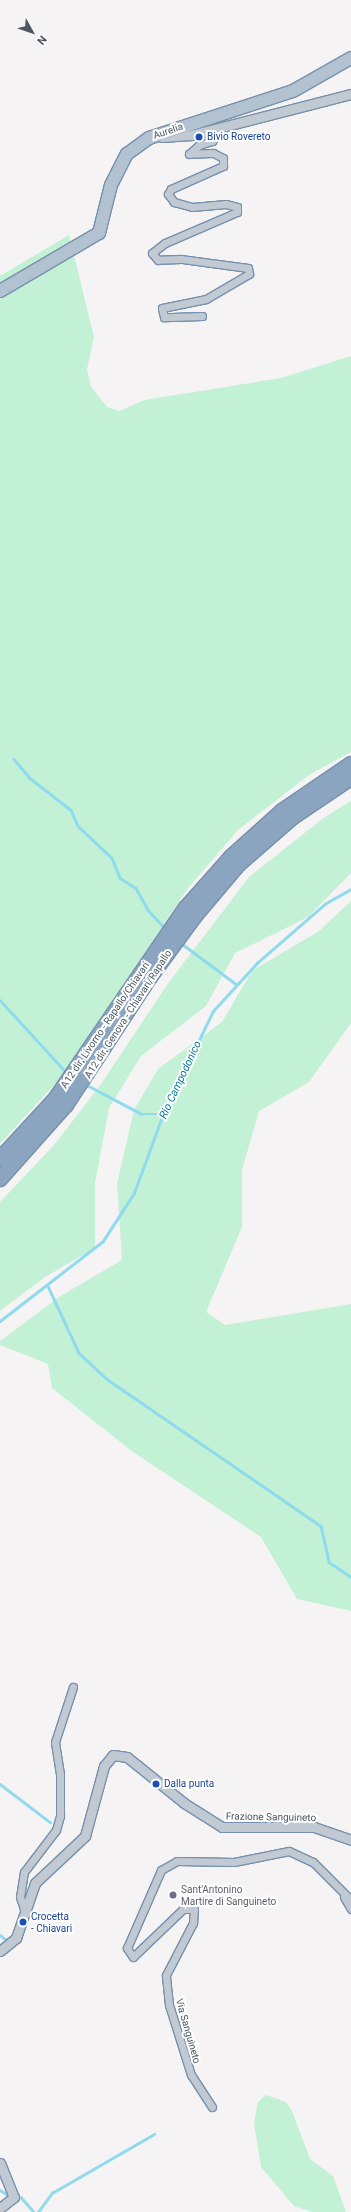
<!DOCTYPE html>
<html>
<head>
<meta charset="utf-8">
<style>
  body { margin:0 }
  #map { position:relative; width:351px; height:2212px; overflow:hidden; background:#f5f3f3; font-family:Roboto,sans-serif }
  div>[style] { position:absolute }
  .green>* { inset:0; background:#c3f1d5 }
  .stream>* { height:2.5px; margin:-1.25px; padding:0 1.25px; transform-origin:1.25px; border-radius:1.25px; background:#90daee }
  .roads { filter:drop-shadow(1px 0 #7690ad) drop-shadow(-1px 0 #7690ad) drop-shadow(0 1px #7690ad) drop-shadow(0 -1px #7690ad) }
  .minor>* { height:7px; margin:-3.5px; padding:0 3.5px; transform-origin:3.5px; border-radius:3.5px; background:#c1cad2 }
  .tertiary>* { height:9px; margin:-4.5px; padding:0 4.5px; transform-origin:4.5px; border-radius:4.5px; background:#c1cad2 }
  .primary>* { height:12px; margin:-6px; padding:0 6px; transform-origin:6px; border-radius:6px; background:#b3c2d1 }
  .motorway>* { height:14px; margin:-7px; padding:0 7px; transform-origin:7px; border-radius:7px; background:#8ba5c1 }
  .dots>* { width:11px; height:11px; translate:-50% -50%; box-sizing:border-box; border:2px solid #fff; border-radius:50% }
  span { translate:-50% -50%; white-space:nowrap; text-align:center; line-height:1.15; -webkit-text-stroke:4px #fff; paint-order:stroke }
  .street-label { font-size:10px; color:#4a5661 }
  .transit-label { font-size:10px; color:#164399 }
  .left { translate:0 -50%; text-align:left }
  .worship-label { font-size:10px; color:#5b616d }
  .water-label { font-size:11px; color:#0c7c9b; font-style:italic }
  .north { position:absolute; left:12px; top:12px; width:40px; height:40px; -webkit-text-stroke:3px #fff; paint-order:stroke; rotate:130deg; font-size:11px; font-weight:700; line-height:16px; text-align:center; color:#4a5661 }
  .north::after { content:''; display:block; margin:auto; width:14px; height:18px; background:#4a5661; clip-path:polygon(50% 0,100% 100%,50% 72%,0 100%) }
</style>
</head>
<body>
<div id="map">
  <div class="green">
    <div style="clip-path:polygon(69px 235px,94px 337px,87px 369px,91px 387px,107px 407px,119px 411px,145px 400px,281px 378px,351px 356px,351px 752px,309px 775px,238px 830px,188px 888px,64px 1074px,0 1144px,0 276px)"></div>
    <div style="clip-path:polygon(351px 801px,351px 873px,308px 917px,235px 953px,206px 1006px,141px 1056px,109px 1108px,95px 1183px,95px 1248px,45px 1277px,0 1311px,0 1202px,55px 1144px,101px 1084px,169px 982px,249px 877px,325px 817px)"></div>
    <div style="clip-path:polygon(351px 901px,351px 1023px,309px 1082px,259px 1111px,242px 1170px,242px 1227px,206px 1312px,225px 1325px,351px 1304px,351px 1611px,297px 1599px,261px 1537px,133px 1452px,52px 1388px,48px 1364px,0 1345px,0 1341px,59px 1297px,122px 1260px,117px 1184px,134px 1110px,158px 1069px,222px 1022px,252px 971px,319px 931px)"></div>
    <div style="clip-path:polygon(266px 2095px,286px 2102px,292px 2111px,310px 2159px,333px 2176px,346px 2212px,313px 2212px,294px 2206px,261px 2167px,254px 2123px,258px 2102px)"></div>
  </div>
  <div class="stream">
    <div style="left:14px;top:759px;width:25px;rotate:50deg"></div>
    <div style="left:30px;top:778px;width:52px;rotate:38deg"></div>
    <div style="left:71px;top:810px;width:17px;rotate:66deg"></div>
    <div style="left:78px;top:826px;width:47px;rotate:43.3deg"></div>
    <div style="left:112px;top:858px;width:22px;rotate:68deg"></div>
    <div style="left:120px;top:878px;width:19px;rotate:32deg"></div>
    <div style="left:136px;top:888px;width:25px;rotate:61deg"></div>
    <div style="left:148px;top:910px;width:26px;rotate:47deg"></div>
    <div style="left:181px;top:943px;width:69px;rotate:36.7deg"></div>
    <div style="left:0;top:1000px;width:99px;rotate:47.5deg"></div>
    <div style="left:85px;top:1084px;width:64px;rotate:27.8deg"></div>
    <div style="left:142px;top:1114px;width:21px"></div>
    <div style="left:48px;top:1286px;width:74px;rotate:65.2deg"></div>
    <div style="left:79px;top:1353px;width:38px;rotate:43deg"></div>
    <div style="left:107px;top:1379px;width:260px;rotate:34.5deg"></div>
    <div style="left:321px;top:1526px;width:37px;rotate:77deg"></div>
    <div style="left:329px;top:1562px;width:27px;rotate:34deg"></div>
    <div style="left:0;top:1321px;width:130px;rotate:-37.8deg"></div>
    <div style="left:103px;top:1241px;width:57px;rotate:-57.1deg"></div>
    <div style="left:134px;top:1193px;width:84px;rotate:-69.8deg"></div>
    <div style="left:163px;top:1114px;width:114px;rotate:-64.1deg"></div>
    <div style="left:213px;top:1011px;width:65px;rotate:-47.5deg"></div>
    <div style="left:257px;top:963px;width:91px;rotate:-41deg"></div>
    <div style="left:326px;top:903px;width:29px;rotate:-29deg"></div>
    <div style="left:0;top:1784px;width:63px;rotate:37.2deg"></div>
    <div style="left:0;top:1935px;width:11px;rotate:38deg"></div>
    <div style="left:0;top:2190px;width:9px;rotate:32deg"></div>
    <div style="left:21px;top:2197px;width:20px;rotate:49deg"></div>
    <div style="left:38px;top:2212px;width:24px;rotate:-54deg"></div>
    <div style="left:52px;top:2193px;width:118px;rotate:-30deg"></div>
  </div>
  <div class="roads">
    <div class="minor">
      <div style="left:202px;top:316px;width:38px;rotate:178deg"></div>
      <div style="left:164px;top:317px;width:9px;rotate:-103deg"></div>
      <div style="left:162px;top:308px;width:45px;rotate:-11.6deg"></div>
      <div style="left:206px;top:299px;width:50px;rotate:-30.2deg"></div>
      <div style="left:249px;top:274px;width:6px;rotate:-99deg"></div>
      <div style="left:248px;top:268px;width:68px;rotate:-172.3deg"></div>
      <div style="left:181px;top:259px;width:23px;rotate:178deg"></div>
      <div style="left:158px;top:260px;width:9px;rotate:-131deg"></div>
      <div style="left:152px;top:253px;width:16px;rotate:-38deg"></div>
      <div style="left:165px;top:243px;width:78px;rotate:-23.3deg"></div>
      <div style="left:237px;top:212px;width:5px;rotate:-90deg"></div>
      <div style="left:237px;top:207px;width:11px;rotate:-165deg"></div>
      <div style="left:226px;top:204px;width:34px;rotate:175deg"></div>
      <div style="left:192px;top:207px;width:19px;rotate:-164deg"></div>
      <div style="left:174px;top:202px;width:10px;rotate:-127deg"></div>
      <div style="left:168px;top:194px;width:6px;rotate:-59deg"></div>
      <div style="left:171px;top:189px;width:57px;rotate:-23.9deg"></div>
      <div style="left:223px;top:166px;width:8px;rotate:-90deg"></div>
      <div style="left:223px;top:158px;width:11px;rotate:-153deg"></div>
      <div style="left:213px;top:153px;width:24px;rotate:178deg"></div>
      <div style="left:189px;top:154px;width:13px;rotate:-42deg"></div>
      <div style="left:199px;top:145px;width:14px;rotate:-17deg"></div>
      <div style="left:212px;top:141px;width:11px;rotate:-75deg"></div>
      <div style="left:344px;top:1897px;width:14px;rotate:60deg"></div>
      <div style="left:24px;top:1909px;width:13px;rotate:-108deg"></div>
      <div style="left:20px;top:1897px;width:25px;rotate:-81deg"></div>
      <div style="left:24px;top:1872px;width:53px;rotate:-52.7deg"></div>
      <div style="left:56px;top:1830px;width:15px;rotate:-74deg"></div>
      <div style="left:60px;top:1816px;width:42px;rotate:-90deg"></div>
      <div style="left:60px;top:1774px;width:32px;rotate:-99deg"></div>
      <div style="left:55px;top:1742px;width:58px;rotate:-71.9deg"></div>
      <div style="left:212px;top:2107px;width:38px;rotate:-123deg"></div>
      <div style="left:191px;top:2075px;width:73px;rotate:-107.4deg"></div>
      <div style="left:169px;top:2005px;width:30px;rotate:-96deg"></div>
      <div style="left:166px;top:1975px;width:59px;rotate:-62.6deg"></div>
      <div style="left:193px;top:1923px;width:14px;rotate:-86deg"></div>
      <div style="left:194px;top:1909px;width:11px;rotate:180deg"></div>
      <div style="left:183px;top:1909px;width:69px;rotate:136.2deg"></div>
      <div style="left:133px;top:1957px;width:11px;rotate:-124deg"></div>
      <div style="left:127px;top:1948px;width:85px;rotate:-66.4deg"></div>
      <div style="left:161px;top:1870px;width:18px;rotate:-29deg"></div>
      <div style="left:177px;top:1861px;width:57px;rotate:1deg"></div>
      <div style="left:234px;top:1862px;width:56px;rotate:-11.3deg"></div>
      <div style="left:289px;top:1851px;width:26px;rotate:25deg"></div>
      <div style="left:313px;top:1862px;width:54px;rotate:45deg"></div>
    </div>
    <div class="tertiary">
      <div style="left:162px;top:137px;width:29px;rotate:-4deg"></div>
      <div style="left:191px;top:135px;width:165px;rotate:-14.4deg"></div>
      <div style="left:0;top:1951px;width:21px;rotate:-39deg"></div>
      <div style="left:16px;top:1938px;width:58px;rotate:-70.9deg"></div>
      <div style="left:35px;top:1883px;width:69px;rotate:-43.2deg"></div>
      <div style="left:85px;top:1836px;width:73px;rotate:-74.8deg"></div>
      <div style="left:104px;top:1766px;width:14px;rotate:-51deg"></div>
      <div style="left:113px;top:1755px;width:14px;rotate:8deg"></div>
      <div style="left:127px;top:1757px;width:73px;rotate:38.9deg"></div>
      <div style="left:184px;top:1803px;width:45px;rotate:32.3deg"></div>
      <div style="left:222px;top:1827px;width:92px"></div>
      <div style="left:314px;top:1827px;width:39px;rotate:19deg"></div>
      <div style="left:0;top:2163px;width:37px;rotate:68deg"></div>
      <div style="left:14px;top:2197px;width:18px;rotate:142deg"></div>
    </div>
    <div class="primary">
      <div style="left:0;top:291px;width:115px;rotate:-30.4deg"></div>
      <div style="left:99px;top:233px;width:49px;rotate:-76deg"></div>
      <div style="left:111px;top:185px;width:35px;rotate:-63deg"></div>
      <div style="left:127px;top:154px;width:27px;rotate:-36deg"></div>
      <div style="left:149px;top:138px;width:151px;rotate:-18.1deg"></div>
      <div style="left:293px;top:91px;width:67px;rotate:-29.6deg"></div>
    </div>
    <div class="motorway">
      <div style="left:0;top:1159px;width:83px;rotate:-47.4deg"></div>
      <div style="left:56px;top:1098px;width:229px;rotate:-55.7deg"></div>
      <div style="left:185px;top:909px;width:69px;rotate:-48.5deg"></div>
      <div style="left:231px;top:857px;width:69px;rotate:-42deg"></div>
      <div style="left:282px;top:811px;width:83px;rotate:-34.3deg"></div>
      <div style="left:0;top:1179px;width:99px;rotate:-48.3deg"></div>
      <div style="left:66px;top:1105px;width:153px;rotate:-56.7deg"></div>
      <div style="left:150px;top:977px;width:76px;rotate:-53.6deg"></div>
      <div style="left:195px;top:916px;width:68px;rotate:-49.8deg"></div>
      <div style="left:239px;top:864px;width:72px;rotate:-41deg"></div>
      <div style="left:293px;top:817px;width:70px;rotate:-33.9deg"></div>
    </div>
  </div>
  <div class="dots">
    <div style="left:199px;top:137px;background:#1a4fb4"></div>
    <div style="left:156px;top:1784px;background:#1a4fb4"></div>
    <div style="left:173px;top:1895px;background:#6b7280"></div>
    <div style="left:23px;top:1922px;background:#1a4fb4"></div>
  </div>
  <div class="street-label">
    <span style="left:168px;top:131px;rotate:-19deg">Aurelia</span>
    <span style="left:128px;top:1014px;rotate:-57deg">A12 dir. Genova - Chiavari/Rapallo</span>
    <span style="left:105px;top:1025px;rotate:-56deg">A12 dir. Livorno - Rapallo/Chiavari</span>
    <span style="left:271px;top:1817px;rotate:1deg">Frazione Sanguineto</span>
    <span style="left:188px;top:2031px;rotate:74deg">Via Sanguineto</span>
  </div>
  <div class="transit-label">
    <span class="left" style="left:207px;top:137px">Bivio Rovereto</span>
    <span class="left" style="left:164px;top:1784px">Dalla punta</span>
    <span class="left" style="left:31px;top:1922px">Crocetta<br>- Chiavari</span>
  </div>
  <div class="worship-label">
    <span class="left" style="left:181px;top:1895px">Sant'Antonino<br>Martire di Sanguineto</span>
  </div>
  <div class="water-label">
    <span style="left:181px;top:1080px;rotate:-65deg">Rio Campodonico</span>
  </div>
  <div class="north">N</div>
</div>
</body>
</html>
